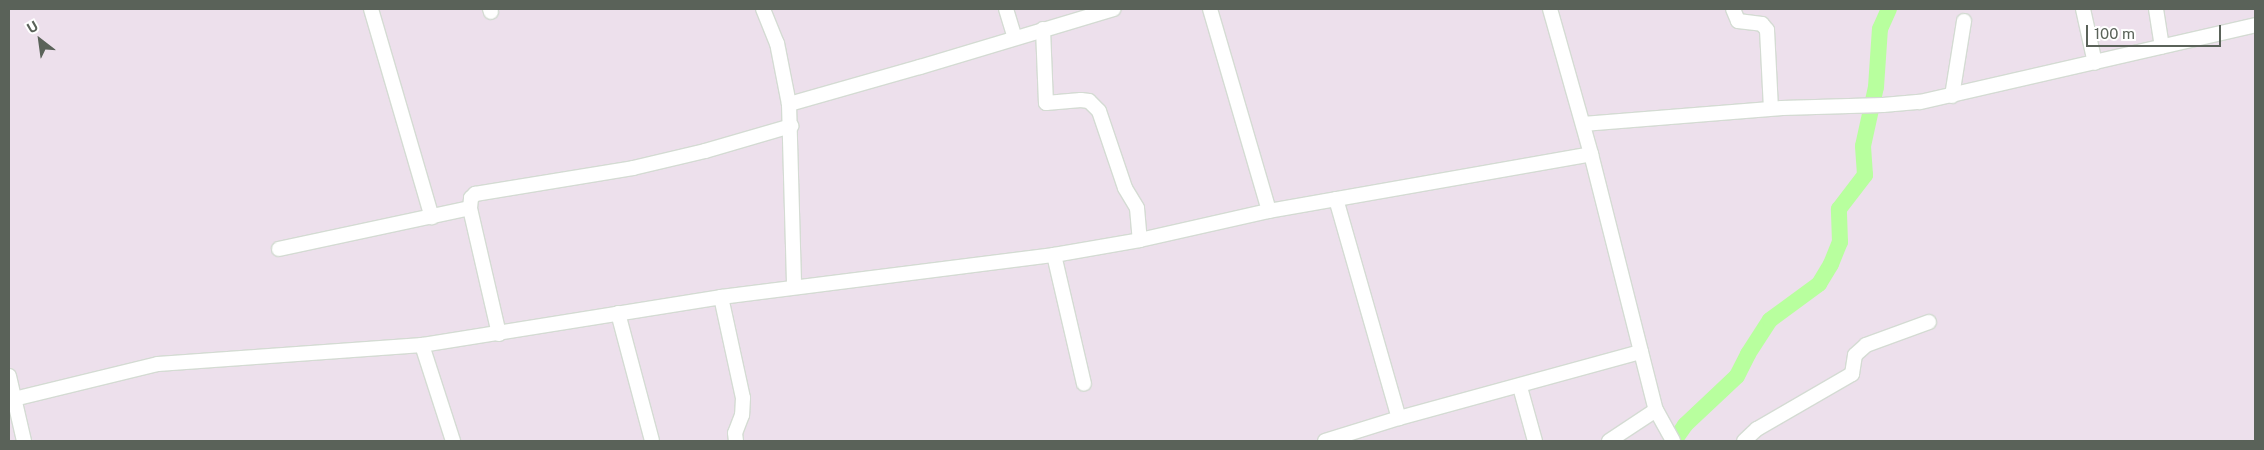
<!DOCTYPE html>
<html>
<head>
<meta charset="utf-8">
<style>
  body { margin:0 }
  #map { position:relative; width:2264px; height:450px; overflow:hidden; background:#ede0ec; font-family:"Public Sans",sans-serif }
  div>[style] { position:absolute }
  .river>* { height:16px; margin:-8px; padding:0 8px; transform-origin:8px; border-radius:8px; background:#b8ff9e }
  .roads { filter:drop-shadow(1px 0 #d4dbd3) drop-shadow(-1px 0 #d4dbd3) drop-shadow(0 1px #d4dbd3) drop-shadow(0 -1px #d4dbd3) }
  .minor>* { height:14px; margin:-7px; padding:0 7px; transform-origin:7px; border-radius:7px; background:#fff }
  span { translate:-50% -50%; white-space:nowrap; text-align:center; line-height:1.15; -webkit-text-stroke:4px #fff; paint-order:stroke }
  .frame { position:absolute; inset:0; border:10px solid #5a6259; pointer-events:none }
  .north { position:absolute; left:15px; top:15px; width:50px; height:50px; -webkit-text-stroke:4px #fff; paint-order:stroke; rotate:330deg; font-size:14px; font-weight:700; line-height:20px; text-align:center; color:#5a6259 }
  .north::after { content:''; display:block; margin:auto; width:18px; height:22px; background:#5a6259; clip-path:polygon(50% 0,100% 100%,50% 72%,0 100%) }
  .scale { position:absolute; left:2086px; top:25px; width:135px; height:22px; box-sizing:border-box; border:2px solid #5a6259; border-top:0; padding-left:6px; font-size:15px; line-height:18px; white-space:nowrap; color:#5a6259; -webkit-text-stroke:4px #fff; paint-order:stroke }
</style>
</head>
<body>
<div id="map">
  <div class="river">
    <div style="left:1674px;top:441px;width:19px;rotate:-55deg"></div>
    <div style="left:1685px;top:425px;width:71px;rotate:-43.3deg"></div>
    <div style="left:1737px;top:376px;width:25px;rotate:-63deg"></div>
    <div style="left:1748px;top:354px;width:40px;rotate:-57.1deg"></div>
    <div style="left:1770px;top:320px;width:61px;rotate:-36.3deg"></div>
    <div style="left:1819px;top:284px;width:23px;rotate:-59deg"></div>
    <div style="left:1831px;top:264px;width:24px;rotate:-68deg"></div>
    <div style="left:1840px;top:242px;width:33px;rotate:-92deg"></div>
    <div style="left:1839px;top:209px;width:43px;rotate:-52.6deg"></div>
    <div style="left:1865px;top:175px;width:29px;rotate:-94deg"></div>
    <div style="left:1863px;top:146px;width:60px;rotate:-77.6deg"></div>
    <div style="left:1876px;top:87px;width:58px;rotate:-86.1deg"></div>
    <div style="left:1880px;top:29px;width:22px;rotate:-66deg"></div>
  </div>
  <div class="roads">
    <div class="minor">
      <div style="left:371px;top:9px;width:217px;rotate:73.7deg"></div>
      <div style="left:490px;top:9px;width:3px;rotate:72deg"></div>
      <div style="left:763px;top:9px;width:37px;rotate:68deg"></div>
      <div style="left:777px;top:43px;width:62px;rotate:78.9deg"></div>
      <div style="left:789px;top:104px;width:183px;rotate:88.4deg"></div>
      <div style="left:1006px;top:9px;width:30px;rotate:73deg"></div>
      <div style="left:1210px;top:9px;width:210px;rotate:73.7deg"></div>
      <div style="left:1550px;top:9px;width:151px;rotate:74.2deg"></div>
      <div style="left:1591px;top:154px;width:264px;rotate:75.8deg"></div>
      <div style="left:1656px;top:410px;width:35px;rotate:61deg"></div>
      <div style="left:1733px;top:9px;width:13px;rotate:67deg"></div>
      <div style="left:1738px;top:21px;width:24px;rotate:7deg"></div>
      <div style="left:1762px;top:24px;width:8px;rotate:50deg"></div>
      <div style="left:1767px;top:30px;width:78px;rotate:87.1deg"></div>
      <div style="left:2083px;top:9px;width:55px;rotate:77.5deg"></div>
      <div style="left:2156px;top:9px;width:38px;rotate:81deg"></div>
      <div style="left:1043px;top:29px;width:74px;rotate:87.7deg"></div>
      <div style="left:1046px;top:103px;width:35px;rotate:-5deg"></div>
      <div style="left:1081px;top:100px;width:8px;rotate:7deg"></div>
      <div style="left:1089px;top:101px;width:14px;rotate:45deg"></div>
      <div style="left:1099px;top:111px;width:81px;rotate:71.3deg"></div>
      <div style="left:1125px;top:188px;width:23px;rotate:59deg"></div>
      <div style="left:1137px;top:208px;width:32px;rotate:85deg"></div>
      <div style="left:1952px;top:96px;width:76px;rotate:-80.9deg"></div>
      <div style="left:789px;top:104px;width:136px;rotate:-15.8deg"></div>
      <div style="left:920px;top:67px;width:202px;rotate:-16.7deg"></div>
      <div style="left:1583px;top:124px;width:200px;rotate:-4.6deg"></div>
      <div style="left:1782px;top:108px;width:101px;rotate:-1.7deg"></div>
      <div style="left:1883px;top:105px;width:37px;rotate:-5deg"></div>
      <div style="left:1920px;top:102px;width:344px;rotate:-12.9deg"></div>
      <div style="left:1336px;top:199px;width:228px;rotate:74deg"></div>
      <div style="left:279px;top:249px;width:195px;rotate:-12.1deg"></div>
      <div style="left:1054px;top:255px;width:132px;rotate:76.9deg"></div>
      <div style="left:721px;top:297px;width:103px;rotate:77.7deg"></div>
      <div style="left:743px;top:398px;width:17px;rotate:93deg"></div>
      <div style="left:742px;top:415px;width:19px;rotate:111deg"></div>
      <div style="left:735px;top:433px;width:8px;rotate:83deg"></div>
      <div style="left:618px;top:313px;width:132px;rotate:75.1deg"></div>
      <div style="left:499px;top:334px;width:129px;rotate:-103deg"></div>
      <div style="left:470px;top:208px;width:10px;rotate:-84deg"></div>
      <div style="left:471px;top:198px;width:6px;rotate:-45deg"></div>
      <div style="left:475px;top:194px;width:160px;rotate:-9.3deg"></div>
      <div style="left:633px;top:168px;width:74px;rotate:-13.3deg"></div>
      <div style="left:705px;top:151px;width:90px;rotate:-16.2deg"></div>
      <div style="left:422px;top:345px;width:101px;rotate:72.1deg"></div>
      <div style="left:9px;top:376px;width:67px;rotate:77deg"></div>
      <div style="left:1520px;top:387px;width:56px;rotate:74.5deg"></div>
      <div style="left:14px;top:399px;width:148px;rotate:-13.7deg"></div>
      <div style="left:158px;top:364px;width:265px;rotate:-4.1deg"></div>
      <div style="left:422px;top:345px;width:303px;rotate:-9.1deg"></div>
      <div style="left:721px;top:297px;width:336px;rotate:-7.2deg"></div>
      <div style="left:1054px;top:255px;width:87px;rotate:-9.9deg"></div>
      <div style="left:1140px;top:240px;width:132px;rotate:-12.7deg"></div>
      <div style="left:1269px;top:211px;width:327px;rotate:-10deg"></div>
      <div style="left:1325px;top:441px;width:77px;rotate:-17.3deg"></div>
      <div style="left:1399px;top:418px;width:251px;rotate:-15.3deg"></div>
      <div style="left:1609px;top:441px;width:56px;rotate:-33.4deg"></div>
      <div style="left:1744px;top:441px;width:18px;rotate:-43deg"></div>
      <div style="left:1757px;top:429px;width:110px;rotate:-30.1deg"></div>
      <div style="left:1852px;top:374px;width:19px;rotate:-81deg"></div>
      <div style="left:1855px;top:355px;width:15px;rotate:-42deg"></div>
      <div style="left:1866px;top:345px;width:67px;rotate:-20.1deg"></div>
    </div>
  </div>
  <div class="frame"></div>
  <div class="north">U</div>
  <div class="scale">100 m</div>
</div>
</body>
</html>
